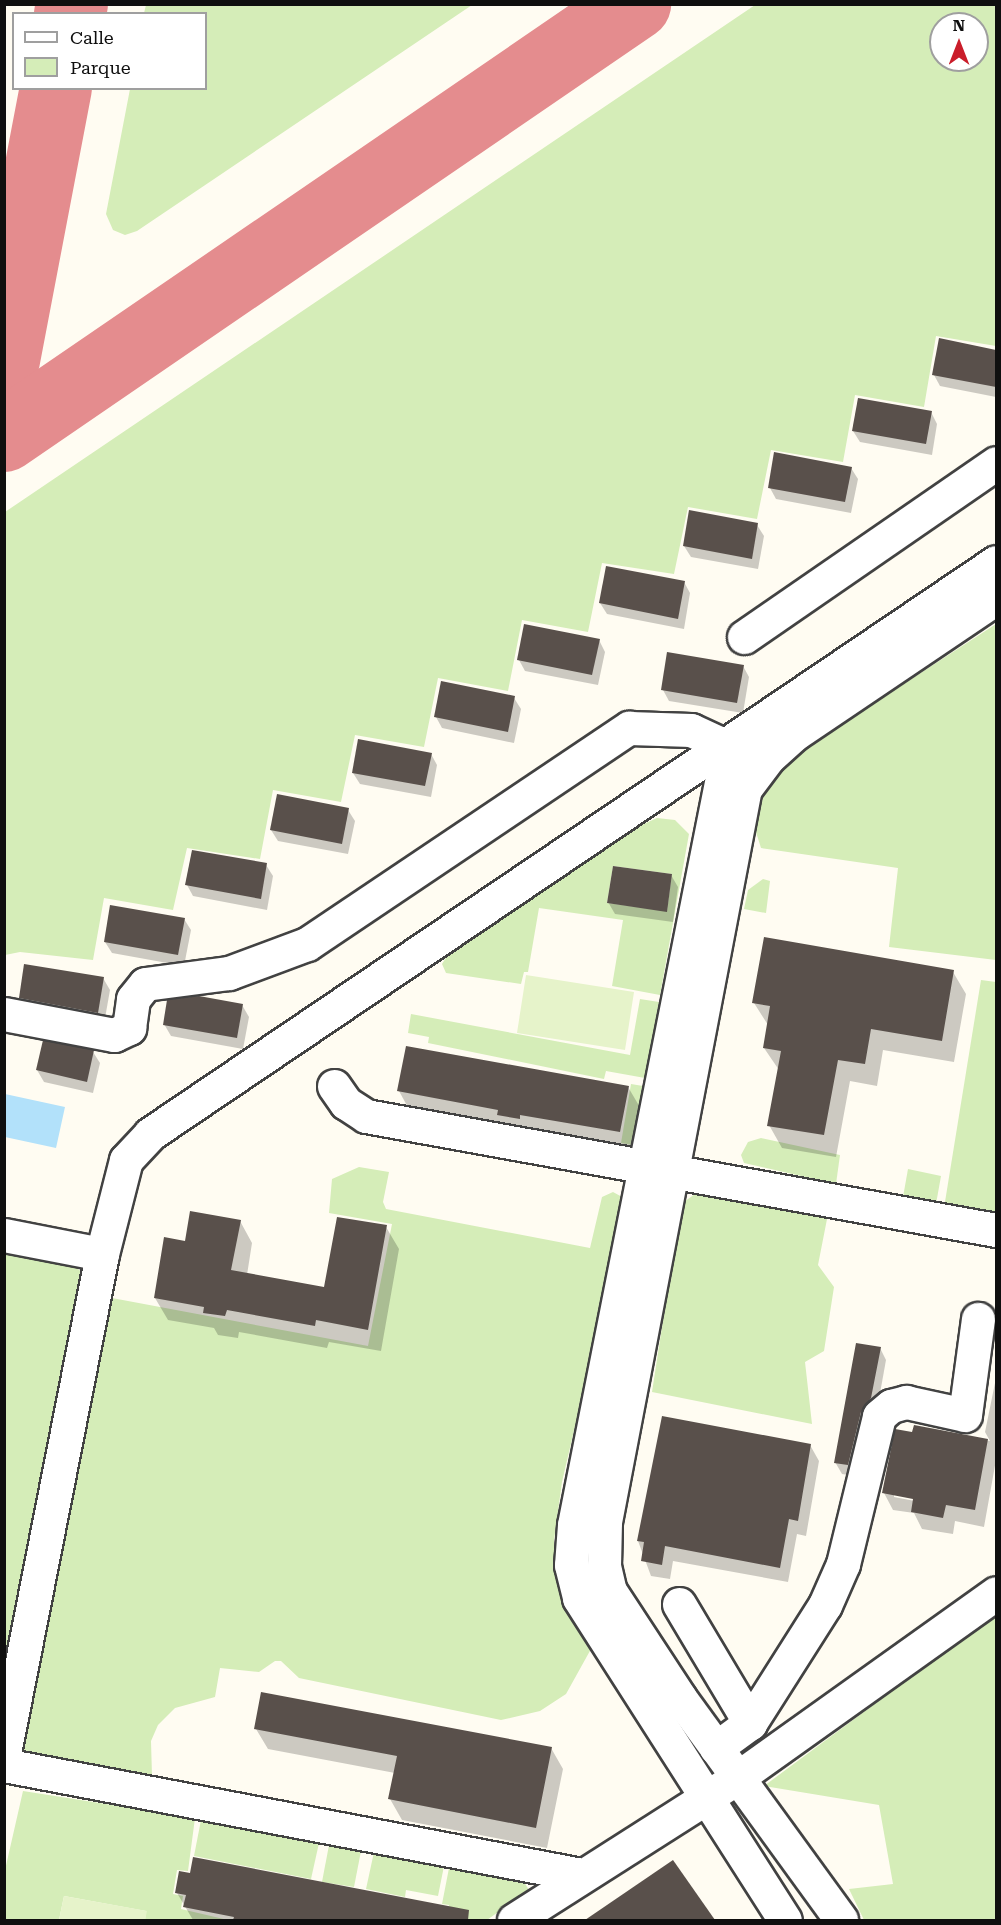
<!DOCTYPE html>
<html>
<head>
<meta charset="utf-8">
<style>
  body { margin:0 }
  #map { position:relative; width:1001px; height:1925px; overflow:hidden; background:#fffcf2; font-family:"Roboto Serif",serif }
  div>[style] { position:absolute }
  .green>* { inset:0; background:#d5edb8 }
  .pitch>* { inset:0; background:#e6f3ca }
  .water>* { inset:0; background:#b2e1fa }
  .shadow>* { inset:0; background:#0003 }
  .taxiway>* { height:72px; margin:-36px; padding:0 36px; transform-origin:36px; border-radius:36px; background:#e48c8e }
  .building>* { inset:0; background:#59504b }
  .roads { filter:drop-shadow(2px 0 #424242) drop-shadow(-2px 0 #424242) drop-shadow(0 2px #424242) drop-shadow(0 -2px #424242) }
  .minor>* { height:33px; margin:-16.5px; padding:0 16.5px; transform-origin:16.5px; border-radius:16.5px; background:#fff }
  span { translate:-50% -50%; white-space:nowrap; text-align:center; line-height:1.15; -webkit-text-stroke:6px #fff; paint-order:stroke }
  .frame { position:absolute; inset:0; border:6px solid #0f0f0f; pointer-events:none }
  .legend { position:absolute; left:12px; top:12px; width:195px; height:78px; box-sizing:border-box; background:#fff; border:2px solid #9f9f9f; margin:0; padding:8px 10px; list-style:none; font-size:18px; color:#0f0f0f }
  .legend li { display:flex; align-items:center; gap:12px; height:30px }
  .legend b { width:30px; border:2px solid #9f9f9f }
  .north { position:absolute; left:929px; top:12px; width:60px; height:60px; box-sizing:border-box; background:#fff; border:2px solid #9f9f9f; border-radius:50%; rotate:0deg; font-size:16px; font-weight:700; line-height:24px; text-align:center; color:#0f0f0f }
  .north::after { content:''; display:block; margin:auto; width:21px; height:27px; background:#ca1d2a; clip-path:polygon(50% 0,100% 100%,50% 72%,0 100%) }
</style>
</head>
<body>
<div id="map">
  <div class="green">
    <div style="clip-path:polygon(146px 5px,146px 4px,472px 5px,137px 231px,125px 235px,113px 230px,106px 214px,130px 89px,206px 88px,206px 14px,144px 13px)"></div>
    <div style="clip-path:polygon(evenodd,755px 5px,996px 5px,996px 346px,936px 336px,924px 407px,855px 395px,843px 462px,771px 450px,757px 519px,688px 507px,674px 574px,602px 563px,588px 632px,522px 620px,508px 691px,438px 678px,424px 747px,355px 735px,341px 802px,273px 790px,260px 859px,187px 848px,173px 910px,104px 898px,93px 960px,20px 952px,5px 955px,5px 512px,755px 5px,941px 24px,977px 24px,977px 60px,941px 60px,941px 24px)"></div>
    <div style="clip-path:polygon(996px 624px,996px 960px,889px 947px,898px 868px,761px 848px,755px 829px,765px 789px,787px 760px)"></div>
    <div style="clip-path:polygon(evenodd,657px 818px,675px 820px,689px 834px,660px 995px,612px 986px,623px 920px,539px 908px,528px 972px,524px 972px,521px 984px,446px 973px,442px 964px,452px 948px,637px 827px,657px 818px,613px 866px,672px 874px,667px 911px,607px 903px,613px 866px)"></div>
    <div style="clip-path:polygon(763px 879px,770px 881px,766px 913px,744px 909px,748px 890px)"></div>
    <div style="clip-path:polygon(981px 980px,996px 982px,996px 1218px,944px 1208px)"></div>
    <div style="clip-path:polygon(640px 999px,659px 1002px,645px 1078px,606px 1071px,604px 1079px,428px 1043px,429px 1037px,408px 1033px,411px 1014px,630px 1055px)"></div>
    <div style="clip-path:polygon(631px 1084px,643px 1086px,633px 1145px,621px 1143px)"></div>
    <div style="clip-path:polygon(761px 1138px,840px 1155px,836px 1184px,744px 1163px,741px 1155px,748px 1142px)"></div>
    <div style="clip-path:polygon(359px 1167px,389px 1172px,383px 1202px,386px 1209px,590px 1248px,602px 1197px,613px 1192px,624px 1198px,626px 1207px,562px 1482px,554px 1540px,555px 1577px,568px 1610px,591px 1649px,566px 1694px,540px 1711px,501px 1720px,299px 1678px,281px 1661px,275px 1661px,259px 1672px,220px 1668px,215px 1697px,175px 1708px,158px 1725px,151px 1741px,152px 1776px,142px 1778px,25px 1751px,21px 1745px,67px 1502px,112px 1298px,368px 1346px,392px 1224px,329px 1213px,332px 1179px)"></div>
    <div style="clip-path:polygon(908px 1169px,941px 1176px,936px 1204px,903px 1197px)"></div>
    <div style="clip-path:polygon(702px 1189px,828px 1214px,818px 1265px,834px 1287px,824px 1351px,805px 1362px,812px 1424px,652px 1392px,681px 1204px)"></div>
    <div style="clip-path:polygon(5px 1248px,67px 1260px,84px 1274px,87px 1290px,5px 1660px)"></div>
    <div style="clip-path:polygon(996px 1614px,996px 1920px,864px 1920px,849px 1889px,893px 1884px,879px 1805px,764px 1786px)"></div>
    <div style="clip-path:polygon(23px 1791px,195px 1818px,188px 1871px,177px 1870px,173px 1894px,183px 1896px,181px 1909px,228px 1920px,145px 1920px,146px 1911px,64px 1896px,59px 1920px,5px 1920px,5px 1870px)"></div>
    <div style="clip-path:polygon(201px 1820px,319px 1843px,311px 1879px,194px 1856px)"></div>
    <div style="clip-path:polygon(329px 1845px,361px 1851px,354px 1887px,322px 1882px)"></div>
    <div style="clip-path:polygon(374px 1852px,444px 1866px,438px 1896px,406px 1890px,405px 1897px,366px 1889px)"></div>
    <div style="clip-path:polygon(449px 1868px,524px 1882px,529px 1890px,487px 1920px,446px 1920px,449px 1905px,442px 1904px)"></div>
  </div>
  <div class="pitch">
    <div style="clip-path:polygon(526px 975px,634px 992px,625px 1050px,517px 1033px)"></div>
    <div style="clip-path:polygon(64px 1896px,147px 1911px,145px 1920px,59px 1920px)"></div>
  </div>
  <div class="water">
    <div style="clip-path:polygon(5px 1094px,65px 1107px,56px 1148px,5px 1137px)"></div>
  </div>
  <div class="shadow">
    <div style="clip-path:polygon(941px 340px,996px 351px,996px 397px,940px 386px,934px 375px)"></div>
    <div style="clip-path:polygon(931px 412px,937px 424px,932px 455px,860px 442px,853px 431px)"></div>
    <div style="clip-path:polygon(851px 468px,858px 479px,851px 513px,776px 499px,770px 488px)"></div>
    <div style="clip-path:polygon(757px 525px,764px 536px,758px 569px,691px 557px,684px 546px)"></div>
    <div style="clip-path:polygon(684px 582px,690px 593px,684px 629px,607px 614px,600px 603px)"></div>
    <div style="clip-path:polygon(599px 640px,605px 652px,598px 685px,525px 671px,519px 660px)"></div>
    <div style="clip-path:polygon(743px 666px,749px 677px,743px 713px,669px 701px,663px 690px)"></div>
    <div style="clip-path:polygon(514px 698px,521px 709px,514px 743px,442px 728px,436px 717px)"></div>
    <div style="clip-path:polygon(431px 754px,437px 765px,431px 797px,360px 784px,353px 773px)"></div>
    <div style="clip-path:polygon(348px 810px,355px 821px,348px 854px,278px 841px,271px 830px)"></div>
    <div style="clip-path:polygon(266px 865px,273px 876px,267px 910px,193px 896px,187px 885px)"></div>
    <div style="clip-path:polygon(671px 875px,678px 887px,673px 922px,615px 914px,608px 902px)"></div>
    <div style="clip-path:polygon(184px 919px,191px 930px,184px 966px,112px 953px,105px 942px)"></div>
    <div style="clip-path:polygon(953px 972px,966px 994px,954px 1062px,883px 1050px,877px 1086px,850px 1081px,836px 1157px,782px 1148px,769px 1125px,779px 1070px,764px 1048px,768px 1025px,754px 1003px)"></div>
    <div style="clip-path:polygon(103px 978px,110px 990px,104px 1024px,27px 1009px,20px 997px)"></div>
    <div style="clip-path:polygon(242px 1005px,249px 1017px,243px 1049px,171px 1036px,164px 1024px)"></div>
    <div style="clip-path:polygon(93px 1052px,100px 1063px,93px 1093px,44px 1082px,37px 1070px)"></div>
    <div style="clip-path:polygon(628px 1087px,641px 1109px,632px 1154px,411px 1113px,399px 1091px)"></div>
    <div style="clip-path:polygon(240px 1221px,252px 1243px,247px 1275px,325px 1289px,386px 1227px,399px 1249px,381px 1351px,329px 1342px,327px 1348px,239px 1332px,238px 1338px,218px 1335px,214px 1328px,168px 1320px,155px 1298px,186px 1243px)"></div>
    <div style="clip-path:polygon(880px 1348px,886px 1360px,877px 1410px,854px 1476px,842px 1474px,835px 1462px)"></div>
    <div style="clip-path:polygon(evenodd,996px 1378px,996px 1460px,984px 1527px,955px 1521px,953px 1534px,922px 1529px,914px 1513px,893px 1510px,884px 1493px,915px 1427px,990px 1441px,985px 1432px,996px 1378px,894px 1494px,921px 1499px,920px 1502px,894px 1497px,894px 1494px)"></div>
    <div style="clip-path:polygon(810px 1445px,819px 1461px,806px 1536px,797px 1534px,788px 1582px,673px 1561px,670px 1579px,651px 1576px,638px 1541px)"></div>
    <div style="clip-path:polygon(256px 1729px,551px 1748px,563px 1769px,547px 1848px,402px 1820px,390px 1799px,395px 1773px,268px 1749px)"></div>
    <div style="clip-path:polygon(672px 1862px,714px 1920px,588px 1920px)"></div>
    <div style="clip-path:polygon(177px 1893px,446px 1907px,454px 1920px,193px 1920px)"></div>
  </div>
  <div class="taxiway">
    <div style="left:70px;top:14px;width:10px;rotate:-79deg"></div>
    <div style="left:4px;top:360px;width:277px;rotate:-79.2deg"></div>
    <div style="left:4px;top:436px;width:765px;rotate:-34.4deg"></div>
  </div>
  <div class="building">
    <div style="clip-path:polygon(939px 338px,996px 350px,996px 387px,932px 375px)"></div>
    <div style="clip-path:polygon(858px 398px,932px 411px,926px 444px,852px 431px)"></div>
    <div style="clip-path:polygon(774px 452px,852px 467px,845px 502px,768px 488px)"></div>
    <div style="clip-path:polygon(689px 510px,758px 523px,752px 559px,683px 546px)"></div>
    <div style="clip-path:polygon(606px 566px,685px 581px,678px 619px,599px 603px)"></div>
    <div style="clip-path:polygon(524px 624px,600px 639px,592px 675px,517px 660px)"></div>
    <div style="clip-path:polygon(667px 652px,744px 665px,737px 703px,661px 690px)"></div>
    <div style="clip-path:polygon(441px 681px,515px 696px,508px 732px,434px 717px)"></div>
    <div style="clip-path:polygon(358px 739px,432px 753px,425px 786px,352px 773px)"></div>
    <div style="clip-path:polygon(277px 794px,349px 808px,342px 844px,270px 830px)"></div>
    <div style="clip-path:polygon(192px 850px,267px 863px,261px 899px,185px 885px)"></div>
    <div style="clip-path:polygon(613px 866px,672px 874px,667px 912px,607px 903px)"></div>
    <div style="clip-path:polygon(110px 905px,185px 918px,178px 955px,104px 942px)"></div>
    <div style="clip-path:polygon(764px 937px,954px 970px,942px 1041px,871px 1029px,865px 1064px,838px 1060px,824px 1135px,767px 1126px,781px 1051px,763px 1048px,770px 1006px,752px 1003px)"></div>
    <div style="clip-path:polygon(24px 964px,104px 977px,98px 1013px,19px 998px)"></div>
    <div style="clip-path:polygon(199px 996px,243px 1004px,237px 1038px,163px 1025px,167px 1000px)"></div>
    <div style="clip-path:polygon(43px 1040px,94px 1050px,87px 1082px,36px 1070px)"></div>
    <div style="clip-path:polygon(406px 1046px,629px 1086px,620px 1132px,520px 1115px,520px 1119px,497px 1115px,498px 1110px,397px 1091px)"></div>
    <div style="clip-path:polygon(190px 1211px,241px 1220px,231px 1270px,324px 1287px,337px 1217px,387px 1225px,368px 1330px,316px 1320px,315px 1326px,227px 1310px,225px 1316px,203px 1313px,204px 1307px,154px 1298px,164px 1237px,185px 1241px)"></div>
    <div style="clip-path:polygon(856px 1343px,881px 1347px,871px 1398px,861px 1412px,848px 1465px,834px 1463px)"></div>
    <div style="clip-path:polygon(662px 1416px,811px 1444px,798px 1521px,789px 1519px,780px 1568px,665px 1546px,662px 1565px,641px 1561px,644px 1542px,637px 1541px)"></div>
    <div style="clip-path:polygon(914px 1425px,988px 1439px,975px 1510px,946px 1505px,943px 1518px,911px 1512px,913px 1499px,882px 1493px,895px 1429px,912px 1432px)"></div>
    <div style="clip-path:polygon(261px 1692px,552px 1747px,536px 1828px,388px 1799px,397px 1756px,254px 1729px)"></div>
    <div style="clip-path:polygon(193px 1857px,469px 1910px,468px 1920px,233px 1920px,234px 1917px,183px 1907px,186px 1895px,175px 1893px,179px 1871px,190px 1873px)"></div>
    <div style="clip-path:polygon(673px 1860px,715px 1920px,585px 1920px)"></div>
  </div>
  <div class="roads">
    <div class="minor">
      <div style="left:744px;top:637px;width:306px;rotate:-34.6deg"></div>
      <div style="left:757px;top:725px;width:811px;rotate:100.8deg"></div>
      <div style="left:605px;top:1522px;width:44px;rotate:91.3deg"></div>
      <div style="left:604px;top:1566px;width:26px;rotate:77deg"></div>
      <div style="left:610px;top:1591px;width:128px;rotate:56.8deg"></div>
      <div style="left:680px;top:1698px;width:274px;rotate:54deg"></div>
      <div style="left:747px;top:786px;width:35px;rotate:-53deg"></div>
      <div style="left:768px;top:758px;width:38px;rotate:-42deg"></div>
      <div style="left:796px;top:733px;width:241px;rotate:-34deg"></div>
      <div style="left:4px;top:1014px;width:112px;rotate:10.8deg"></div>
      <div style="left:114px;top:1035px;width:17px;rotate:-25deg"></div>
      <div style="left:129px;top:1028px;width:29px;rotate:-82deg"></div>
      <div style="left:133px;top:999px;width:19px;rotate:-51deg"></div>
      <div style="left:145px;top:984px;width:85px;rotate:-7.5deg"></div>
      <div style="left:229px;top:973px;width:83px;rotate:-20.4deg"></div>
      <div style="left:307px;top:944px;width:388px;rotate:-33.9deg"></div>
      <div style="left:629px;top:728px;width:62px;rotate:1.8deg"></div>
      <div style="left:691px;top:730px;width:41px;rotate:24.7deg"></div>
      <div style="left:728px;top:747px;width:793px;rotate:101.2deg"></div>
      <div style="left:574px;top:1525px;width:40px;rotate:94.3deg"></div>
      <div style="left:571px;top:1565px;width:34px;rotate:76deg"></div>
      <div style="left:579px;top:1598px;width:382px;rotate:57.4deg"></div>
      <div style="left:334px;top:1086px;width:21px;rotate:55deg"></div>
      <div style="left:346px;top:1103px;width:24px;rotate:33deg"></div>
      <div style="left:366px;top:1116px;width:640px;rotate:10.26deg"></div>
      <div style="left:4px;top:1235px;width:100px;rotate:11deg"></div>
      <div style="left:102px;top:1254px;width:97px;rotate:-75.7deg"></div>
      <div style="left:126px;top:1160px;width:35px;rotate:-47deg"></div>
      <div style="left:150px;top:1134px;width:1021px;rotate:-34.06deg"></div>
      <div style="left:679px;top:1604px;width:139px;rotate:59.2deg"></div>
      <div style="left:716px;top:1748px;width:42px;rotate:-36.3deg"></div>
      <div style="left:750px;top:1723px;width:140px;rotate:-57.6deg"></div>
      <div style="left:825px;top:1605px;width:45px;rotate:-66.3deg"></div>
      <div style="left:843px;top:1564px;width:152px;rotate:-76.3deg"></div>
      <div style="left:879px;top:1416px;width:16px;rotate:-40deg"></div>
      <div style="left:891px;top:1406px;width:16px;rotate:-15deg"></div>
      <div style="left:906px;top:1402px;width:60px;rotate:12.4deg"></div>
      <div style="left:965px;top:1415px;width:97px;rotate:-82.3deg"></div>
      <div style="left:4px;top:1753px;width:509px;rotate:-78.89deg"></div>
      <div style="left:4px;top:1765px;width:587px;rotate:10.79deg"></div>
      <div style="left:514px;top:1920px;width:264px;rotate:-32.5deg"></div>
      <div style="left:737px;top:1778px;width:318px;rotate:-35.5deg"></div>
    </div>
  </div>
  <div class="frame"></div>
  <ul class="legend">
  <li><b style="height:8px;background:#fff"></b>Calle</li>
  <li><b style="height:16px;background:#d5edb8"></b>Parque</li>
  </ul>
  <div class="north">N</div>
</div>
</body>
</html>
